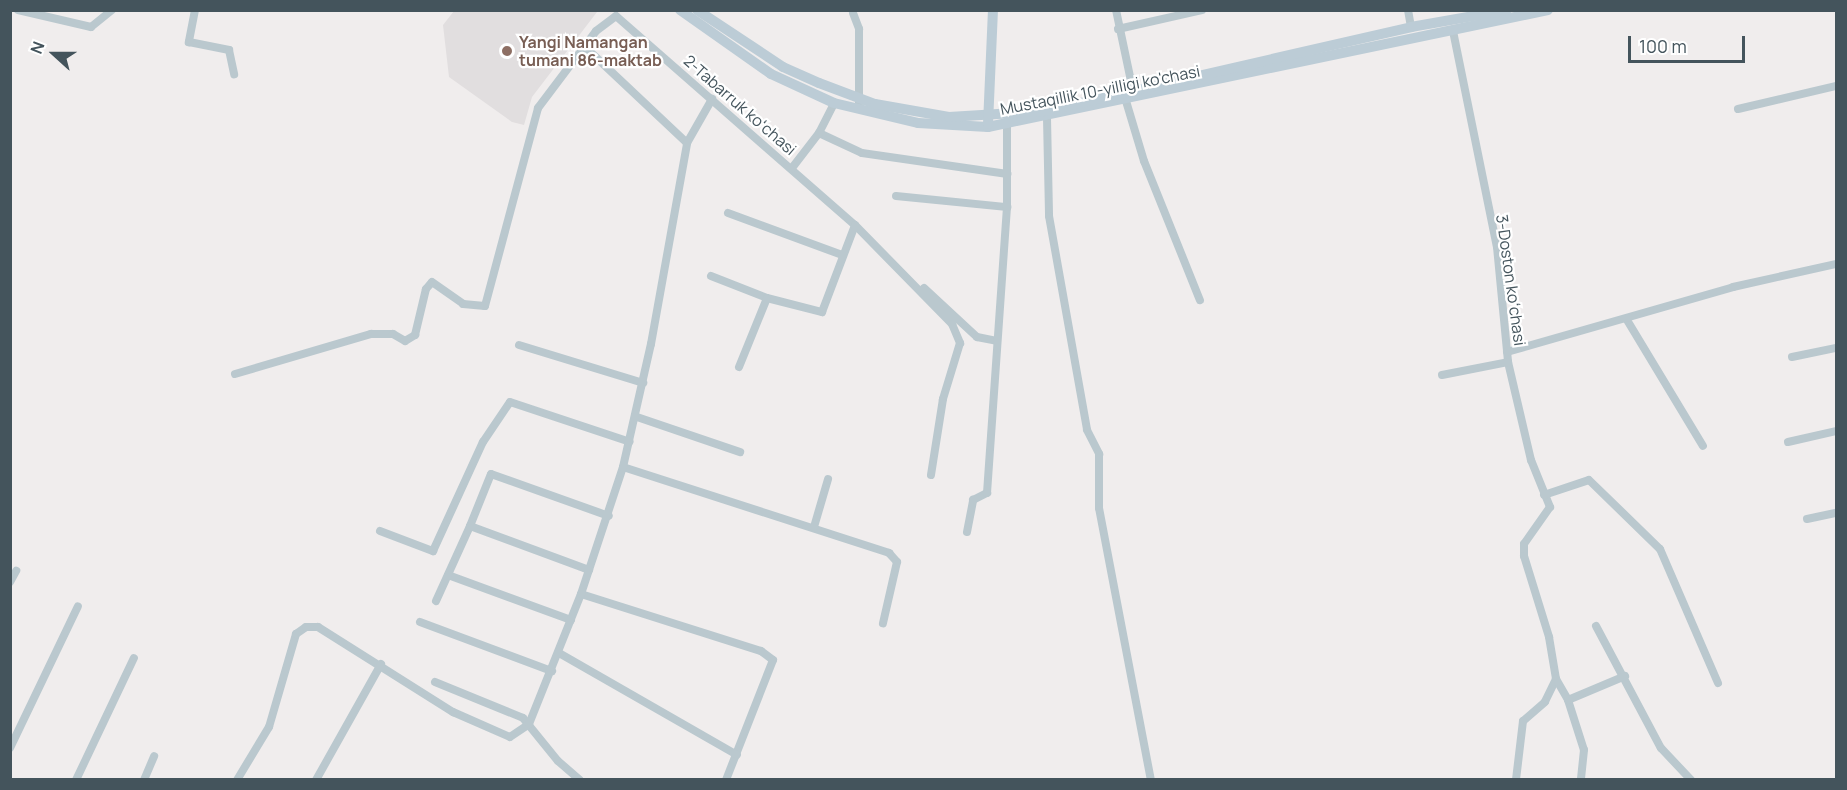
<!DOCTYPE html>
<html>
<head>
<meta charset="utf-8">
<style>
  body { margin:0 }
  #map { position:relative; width:1847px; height:790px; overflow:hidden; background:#f0eded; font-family:Manrope,sans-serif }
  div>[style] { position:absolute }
  .education>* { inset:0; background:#e1dedf }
  .street>* { height:8px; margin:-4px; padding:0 4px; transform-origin:4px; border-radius:4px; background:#bac8ce }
  .secondary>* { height:10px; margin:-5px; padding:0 5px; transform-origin:5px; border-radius:5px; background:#bcccd6 }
  .dots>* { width:16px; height:16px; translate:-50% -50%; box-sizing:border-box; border:3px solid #fff; border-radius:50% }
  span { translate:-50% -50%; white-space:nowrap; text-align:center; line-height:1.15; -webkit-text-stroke:4.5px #fff; paint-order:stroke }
  .education-label { font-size:16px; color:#785e54; font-weight:700 }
  .left { translate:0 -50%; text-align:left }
  .street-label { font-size:16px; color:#44545c }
  .frame { position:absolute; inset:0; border:12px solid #44545c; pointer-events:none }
  .north { position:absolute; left:24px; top:24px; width:60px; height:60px; -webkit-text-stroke:4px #fff; paint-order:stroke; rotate:291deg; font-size:16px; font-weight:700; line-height:24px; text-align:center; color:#44545c }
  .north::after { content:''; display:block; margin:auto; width:21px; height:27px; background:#44545c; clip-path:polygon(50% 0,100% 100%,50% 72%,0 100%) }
  .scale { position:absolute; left:1628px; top:36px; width:117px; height:27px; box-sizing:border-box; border:3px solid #44545c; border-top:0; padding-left:8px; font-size:18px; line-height:21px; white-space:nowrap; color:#44545c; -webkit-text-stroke:4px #fff; paint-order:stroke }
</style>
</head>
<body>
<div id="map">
  <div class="education">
    <div style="clip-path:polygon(454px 11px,594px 10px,597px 12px,532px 97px,524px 125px,512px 122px,449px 77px,443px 25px)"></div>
  </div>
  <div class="street">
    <div style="left:18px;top:10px;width:75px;rotate:13.1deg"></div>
    <div style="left:91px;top:27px;width:27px;rotate:-39deg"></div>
    <div style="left:195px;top:10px;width:33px;rotate:101deg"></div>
    <div style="left:189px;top:42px;width:41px;rotate:11.3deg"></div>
    <div style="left:229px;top:50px;width:25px;rotate:78deg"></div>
    <div style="left:1116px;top:10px;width:83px;rotate:78.1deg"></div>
    <div style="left:1408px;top:10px;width:17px;rotate:80deg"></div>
    <div style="left:853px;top:13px;width:17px;rotate:69deg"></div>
    <div style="left:859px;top:29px;width:74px;rotate:90deg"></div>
    <div style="left:616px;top:16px;width:317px;rotate:41.2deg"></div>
    <div style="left:855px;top:225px;width:139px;rotate:45.6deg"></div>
    <div style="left:952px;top:324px;width:21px;rotate:67deg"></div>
    <div style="left:960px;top:343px;width:59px;rotate:106.9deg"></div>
    <div style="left:943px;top:399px;width:77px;rotate:99deg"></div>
    <div style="left:1118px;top:29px;width:86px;rotate:-12.7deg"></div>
    <div style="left:1453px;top:31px;width:220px;rotate:78.5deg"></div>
    <div style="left:1497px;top:247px;width:116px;rotate:84.5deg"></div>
    <div style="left:1508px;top:362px;width:101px;rotate:76.8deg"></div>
    <div style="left:1531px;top:460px;width:51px;rotate:68deg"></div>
    <div style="left:1550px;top:507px;width:45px;rotate:125.1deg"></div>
    <div style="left:1524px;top:544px;width:12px;rotate:90deg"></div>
    <div style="left:1524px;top:556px;width:85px;rotate:72.8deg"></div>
    <div style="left:1549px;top:637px;width:43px;rotate:80.5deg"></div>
    <div style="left:1556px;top:679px;width:25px;rotate:116deg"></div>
    <div style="left:1545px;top:702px;width:29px;rotate:139deg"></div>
    <div style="left:1523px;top:721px;width:59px;rotate:96.8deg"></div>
    <div style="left:584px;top:46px;width:141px;rotate:43.3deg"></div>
    <div style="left:1126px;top:101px;width:63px;rotate:73.3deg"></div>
    <div style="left:1144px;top:161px;width:150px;rotate:68.1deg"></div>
    <div style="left:1738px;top:109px;width:101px;rotate:-13.2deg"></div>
    <div style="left:1047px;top:118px;width:98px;rotate:88.8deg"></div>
    <div style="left:1049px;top:216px;width:217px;rotate:79.9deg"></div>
    <div style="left:1087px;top:430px;width:27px;rotate:63deg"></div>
    <div style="left:1099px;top:454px;width:54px;rotate:90deg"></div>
    <div style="left:1099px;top:508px;width:277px;rotate:79.2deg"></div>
    <div style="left:819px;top:133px;width:47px;rotate:24.9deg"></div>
    <div style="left:862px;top:153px;width:147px;rotate:8.2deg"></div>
    <div style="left:792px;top:168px;width:44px;rotate:-52.4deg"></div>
    <div style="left:819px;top:133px;width:34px;rotate:-63deg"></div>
    <div style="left:896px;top:196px;width:112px;rotate:5.7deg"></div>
    <div style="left:728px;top:213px;width:121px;rotate:20.2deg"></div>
    <div style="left:711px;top:276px;width:60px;rotate:21.4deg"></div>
    <div style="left:767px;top:298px;width:57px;rotate:14.3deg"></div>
    <div style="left:822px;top:312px;width:93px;rotate:-69.2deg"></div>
    <div style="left:924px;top:288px;width:72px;rotate:42.8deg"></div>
    <div style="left:977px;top:337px;width:20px;rotate:11deg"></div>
    <div style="left:1627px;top:320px;width:147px;rotate:58.9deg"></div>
    <div style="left:519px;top:345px;width:130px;rotate:17deg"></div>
    <div style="left:1507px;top:352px;width:235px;rotate:-16deg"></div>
    <div style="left:1733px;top:287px;width:106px;rotate:-12.6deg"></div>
    <div style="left:1792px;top:357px;width:45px;rotate:-11.6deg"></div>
    <div style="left:739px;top:367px;width:74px;rotate:-67.9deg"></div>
    <div style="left:235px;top:374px;width:142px;rotate:-16.4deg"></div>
    <div style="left:371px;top:334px;width:22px"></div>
    <div style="left:393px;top:334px;width:14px;rotate:30deg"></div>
    <div style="left:405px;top:341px;width:12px;rotate:-31deg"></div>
    <div style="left:415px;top:335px;width:47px;rotate:-76.6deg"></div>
    <div style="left:426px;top:289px;width:9px;rotate:-49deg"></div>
    <div style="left:432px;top:282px;width:38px;rotate:35deg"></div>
    <div style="left:463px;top:304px;width:22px;rotate:5deg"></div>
    <div style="left:485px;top:306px;width:205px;rotate:-75deg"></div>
    <div style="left:538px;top:108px;width:96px;rotate:-53deg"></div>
    <div style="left:596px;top:31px;width:25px;rotate:-37deg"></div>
    <div style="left:1442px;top:375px;width:67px;rotate:-11.1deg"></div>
    <div style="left:637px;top:417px;width:109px;rotate:18.8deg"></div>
    <div style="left:1788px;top:442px;width:49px;rotate:-12.9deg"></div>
    <div style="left:623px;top:467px;width:280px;rotate:17.9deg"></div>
    <div style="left:889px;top:553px;width:12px;rotate:48deg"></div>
    <div style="left:897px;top:562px;width:63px;rotate:102.9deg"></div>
    <div style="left:1544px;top:495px;width:47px;rotate:-18.4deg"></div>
    <div style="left:1589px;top:480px;width:99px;rotate:44.2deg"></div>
    <div style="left:1660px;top:549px;width:146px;rotate:66.6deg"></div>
    <div style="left:1807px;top:519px;width:30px;rotate:-12deg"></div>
    <div style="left:470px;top:526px;width:56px;rotate:-68deg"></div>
    <div style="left:491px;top:474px;width:125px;rotate:19.6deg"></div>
    <div style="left:814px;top:527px;width:50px;rotate:-73.7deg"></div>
    <div style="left:380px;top:531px;width:57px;rotate:20.7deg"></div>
    <div style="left:433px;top:551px;width:120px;rotate:-65.4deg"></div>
    <div style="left:483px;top:442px;width:48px;rotate:-56deg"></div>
    <div style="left:510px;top:402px;width:126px;rotate:18.4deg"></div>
    <div style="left:967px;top:532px;width:33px;rotate:-79deg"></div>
    <div style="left:973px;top:500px;width:16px;rotate:-27deg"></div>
    <div style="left:987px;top:493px;width:287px;rotate:-86deg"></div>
    <div style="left:1007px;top:207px;width:86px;rotate:-90deg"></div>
    <div style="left:448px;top:575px;width:131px;rotate:20.1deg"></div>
    <div style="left:10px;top:582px;width:13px;rotate:-61deg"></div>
    <div style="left:581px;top:594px;width:189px;rotate:17.6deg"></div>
    <div style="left:761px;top:651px;width:15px;rotate:37deg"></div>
    <div style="left:773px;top:660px;width:129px;rotate:111.4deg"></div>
    <div style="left:436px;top:601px;width:82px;rotate:-65.6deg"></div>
    <div style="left:470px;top:526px;width:127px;rotate:20.3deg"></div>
    <div style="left:420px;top:622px;width:141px;rotate:20.4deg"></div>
    <div style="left:1596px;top:626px;width:138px;rotate:62deg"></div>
    <div style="left:1661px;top:748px;width:44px;rotate:46.8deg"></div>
    <div style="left:559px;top:653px;width:205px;rotate:29.8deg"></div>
    <div style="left:1556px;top:679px;width:24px;rotate:60deg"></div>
    <div style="left:1568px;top:700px;width:52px;rotate:72.3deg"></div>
    <div style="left:1584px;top:750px;width:30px;rotate:96deg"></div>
    <div style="left:435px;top:682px;width:95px;rotate:22.2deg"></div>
    <div style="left:523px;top:718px;width:55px;rotate:50.9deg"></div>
    <div style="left:558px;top:761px;width:29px;rotate:41deg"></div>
    <div style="left:1568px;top:700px;width:62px;rotate:-22.8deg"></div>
    <div style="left:10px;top:748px;width:157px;rotate:-64.4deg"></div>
    <div style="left:76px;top:780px;width:135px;rotate:-64.6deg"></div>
    <div style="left:144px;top:780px;width:26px;rotate:-67deg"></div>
    <div style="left:237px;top:780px;width:62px;rotate:-58.9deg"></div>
    <div style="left:269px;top:727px;width:97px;rotate:-73.8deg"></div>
    <div style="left:296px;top:634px;width:12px;rotate:-35deg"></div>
    <div style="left:306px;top:627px;width:12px"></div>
    <div style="left:318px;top:627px;width:160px;rotate:32.2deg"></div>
    <div style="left:453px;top:712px;width:62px;rotate:23.7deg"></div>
    <div style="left:510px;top:737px;width:23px;rotate:-34deg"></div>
    <div style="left:529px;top:724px;width:140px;rotate:-68.2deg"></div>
    <div style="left:581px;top:594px;width:134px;rotate:-71.7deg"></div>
    <div style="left:623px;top:467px;width:126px;rotate:-77.2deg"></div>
    <div style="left:651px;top:344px;width:204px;rotate:-79.8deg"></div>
    <div style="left:687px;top:143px;width:51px;rotate:-60.4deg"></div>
    <div style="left:316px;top:780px;width:133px;rotate:-60.7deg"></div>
  </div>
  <div class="secondary">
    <div style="left:680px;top:10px;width:111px;rotate:35.1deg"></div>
    <div style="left:771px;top:74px;width:69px;rotate:24.7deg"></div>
    <div style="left:834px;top:103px;width:86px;rotate:13.4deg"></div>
    <div style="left:918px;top:123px;width:70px;rotate:3.3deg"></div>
    <div style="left:988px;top:127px;width:572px;rotate:-11.8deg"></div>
    <div style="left:697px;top:10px;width:103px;rotate:33.5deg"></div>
    <div style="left:783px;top:67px;width:39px;rotate:24deg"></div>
    <div style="left:819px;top:83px;width:60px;rotate:20.6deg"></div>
    <div style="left:875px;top:104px;width:75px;rotate:10deg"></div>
    <div style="left:949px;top:117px;width:96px;rotate:-3.6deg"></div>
    <div style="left:1045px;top:111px;width:376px;rotate:-12.9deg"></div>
    <div style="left:1411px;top:27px;width:97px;rotate:-10deg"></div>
    <div style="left:988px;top:124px;width:114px;rotate:-87.5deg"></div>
  </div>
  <div class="dots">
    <div style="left:507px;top:51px;background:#8d6e63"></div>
  </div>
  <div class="education-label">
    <span class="left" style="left:519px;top:51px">Yangi Namangan<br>tumani 86-maktab</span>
  </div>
  <div class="street-label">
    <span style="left:1100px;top:90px;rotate:-11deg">Mustaqillik 10-yilligi ko'chasi</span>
    <span style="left:740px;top:105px;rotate:41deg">2-Tabarruk koʻchasi</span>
    <span style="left:1511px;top:280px;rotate:82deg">3-Doston koʻchasi</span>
  </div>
  <div class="frame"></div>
  <div class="north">N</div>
  <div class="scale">100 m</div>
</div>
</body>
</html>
